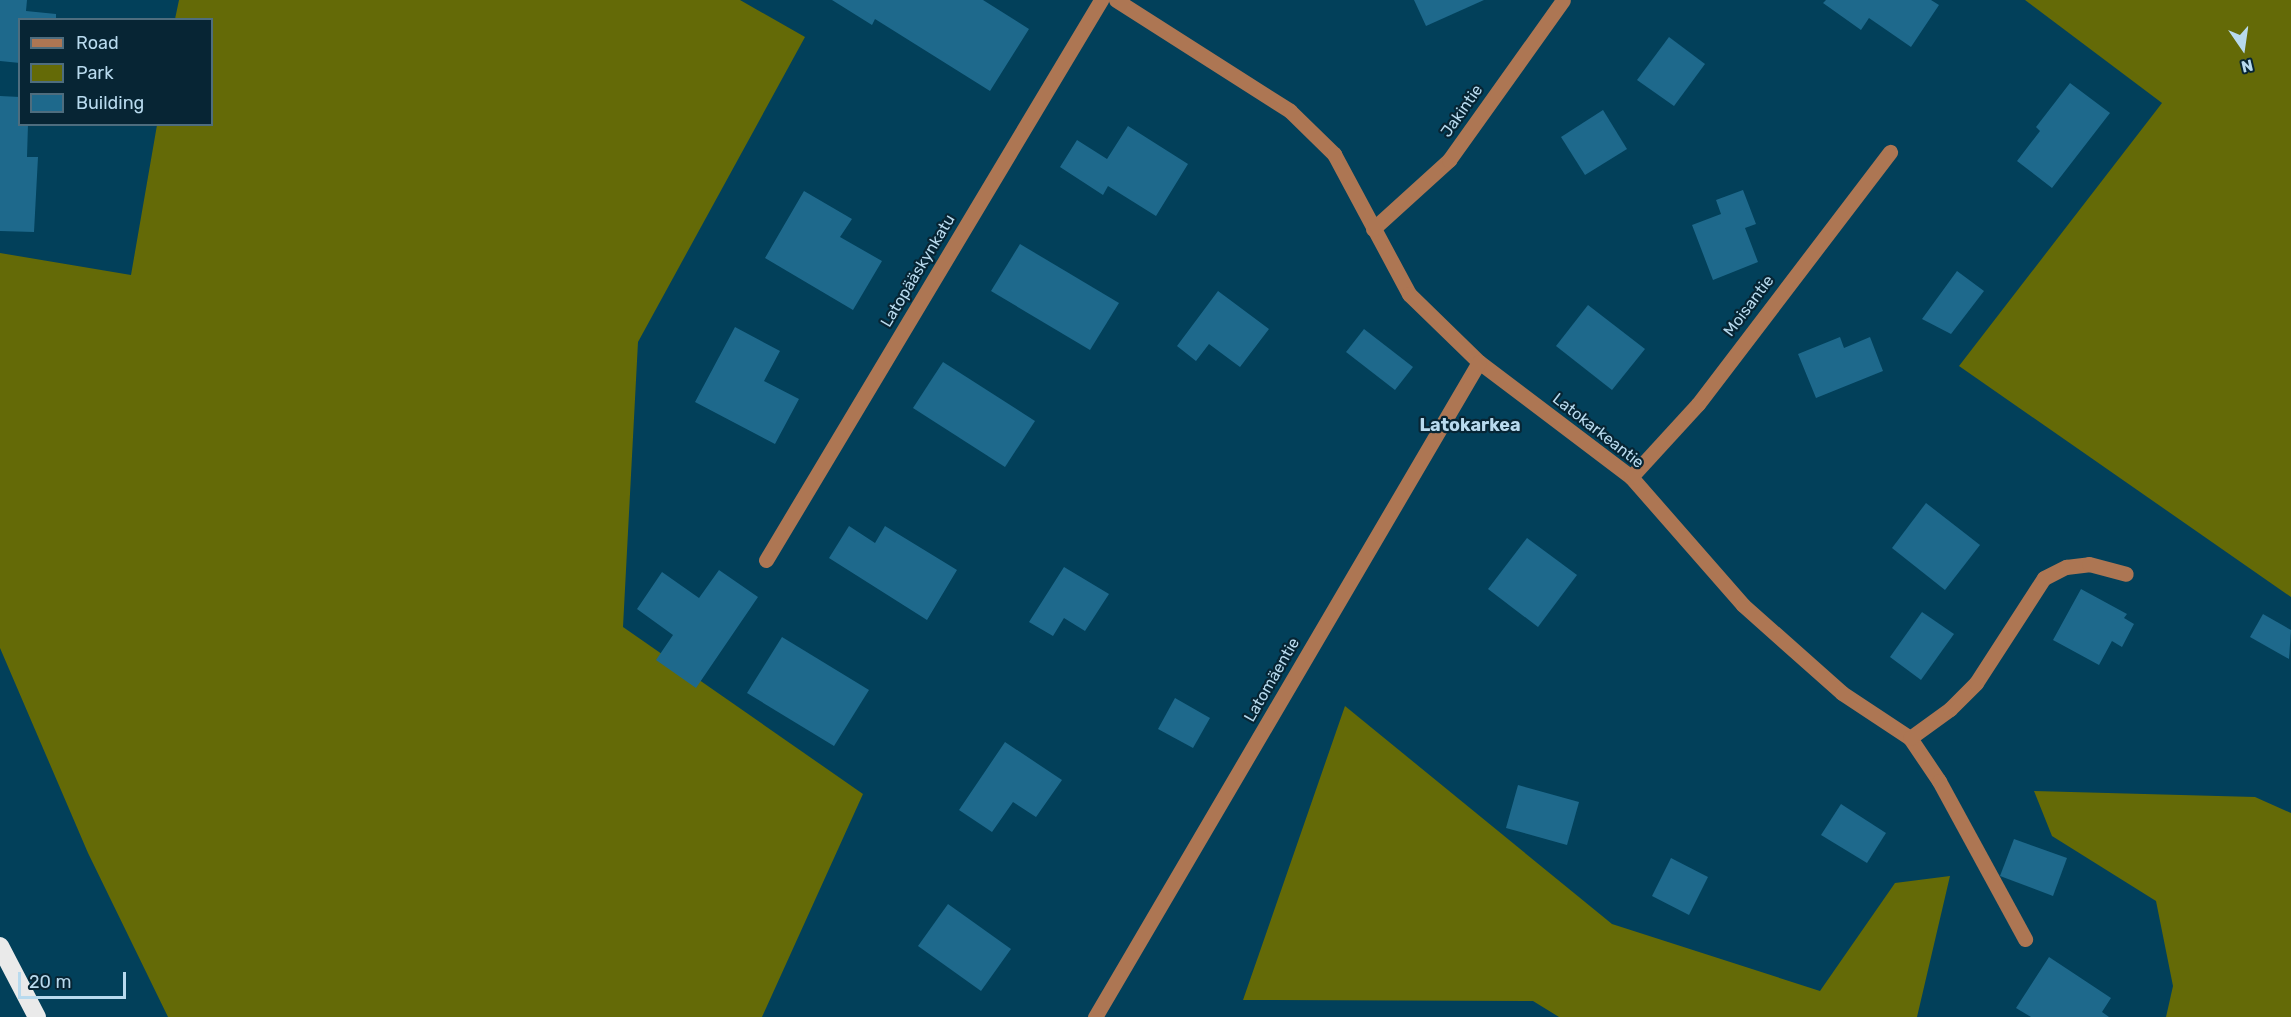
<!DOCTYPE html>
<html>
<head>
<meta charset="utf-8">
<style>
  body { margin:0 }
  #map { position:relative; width:2291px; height:1017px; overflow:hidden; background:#02405a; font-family:Rubik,sans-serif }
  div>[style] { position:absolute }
  .green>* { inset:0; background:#646a07 }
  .building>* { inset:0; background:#1e698c }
  .minor>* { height:15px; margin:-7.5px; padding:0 7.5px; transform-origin:7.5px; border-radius:7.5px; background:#ad7653 }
  .highway>* { height:18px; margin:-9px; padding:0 9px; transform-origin:9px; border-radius:9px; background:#eaeaea }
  span { translate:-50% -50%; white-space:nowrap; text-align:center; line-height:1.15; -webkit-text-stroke:4.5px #072534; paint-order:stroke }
  .street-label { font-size:16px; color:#b8daee }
  .neighbourhood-label { font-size:18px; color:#b8daee; font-weight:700 }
  .legend { position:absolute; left:18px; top:18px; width:195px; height:108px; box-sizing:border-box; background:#072534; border:2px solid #4e6d7e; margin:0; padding:8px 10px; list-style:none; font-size:18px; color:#b8daee }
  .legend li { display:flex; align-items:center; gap:12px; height:30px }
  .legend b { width:30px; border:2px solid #4e6d7e }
  .north { position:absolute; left:2213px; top:18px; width:60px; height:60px; -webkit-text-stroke:4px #072534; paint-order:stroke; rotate:167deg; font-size:16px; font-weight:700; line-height:24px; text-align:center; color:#b8daee }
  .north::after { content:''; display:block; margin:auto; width:21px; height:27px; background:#b8daee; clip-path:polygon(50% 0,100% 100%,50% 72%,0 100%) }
  .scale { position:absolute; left:18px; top:972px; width:108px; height:27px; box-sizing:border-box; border:3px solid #b8daee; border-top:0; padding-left:8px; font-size:18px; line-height:21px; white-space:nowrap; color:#b8daee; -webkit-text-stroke:4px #072534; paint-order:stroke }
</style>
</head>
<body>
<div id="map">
  <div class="green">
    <div style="clip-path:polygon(179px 0,740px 0,805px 37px,638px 342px,623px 627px,863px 794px,762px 1017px,168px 1017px,88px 853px,0 648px,0 253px,131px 275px,157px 125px,212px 124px,212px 20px,175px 19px)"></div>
    <div style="clip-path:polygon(2025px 0,2291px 0,2291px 597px,1959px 366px,2162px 103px)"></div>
    <div style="clip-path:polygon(1345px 706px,1612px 924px,1820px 991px,1895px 883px,1950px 876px,1917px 1017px,1559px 1017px,1533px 1001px,1243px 1000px)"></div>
    <div style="clip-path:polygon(2034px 791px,2255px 797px,2291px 813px,2291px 1017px,2166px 1017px,2173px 986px,2156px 901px,2052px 836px)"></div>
  </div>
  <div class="building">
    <div style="clip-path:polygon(0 0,27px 0,26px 11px,56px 14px,56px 20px,20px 20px,20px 63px,0 61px)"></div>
    <div style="clip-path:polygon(832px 0,983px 0,1029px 29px,990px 91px,875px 19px,872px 25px)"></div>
    <div style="clip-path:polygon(1414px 0,1484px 0,1426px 26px)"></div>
    <div style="clip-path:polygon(1826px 0,1931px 0,1939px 5px,1911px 47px,1869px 18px,1861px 30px,1823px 3px)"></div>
    <div style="clip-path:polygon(1669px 37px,1705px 64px,1674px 106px,1637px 80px)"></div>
    <div style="clip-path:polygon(2070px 83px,2110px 113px,2052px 188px,2017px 161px,2040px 131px,2036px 127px)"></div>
    <div style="clip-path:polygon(0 96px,20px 97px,20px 124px,28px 124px,27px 157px,38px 157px,34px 232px,0 231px)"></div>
    <div style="clip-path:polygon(1603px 110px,1627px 149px,1585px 175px,1561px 137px)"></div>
    <div style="clip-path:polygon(1128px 126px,1188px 164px,1156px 216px,1108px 186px,1103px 195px,1060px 167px,1077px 140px,1107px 159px)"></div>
    <div style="clip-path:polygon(1743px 190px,1756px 224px,1745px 228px,1758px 262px,1713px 280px,1692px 225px,1721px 214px,1716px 200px)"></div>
    <div style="clip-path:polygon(804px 191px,852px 219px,840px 237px,882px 261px,853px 310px,765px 258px)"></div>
    <div style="clip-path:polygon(1020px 244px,1119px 303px,1090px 350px,991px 291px)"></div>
    <div style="clip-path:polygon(1957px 271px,1984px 291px,1951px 334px,1922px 319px)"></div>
    <div style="clip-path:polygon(1218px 291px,1269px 329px,1240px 367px,1209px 344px,1196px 361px,1177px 346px)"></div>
    <div style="clip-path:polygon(1588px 305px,1645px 349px,1612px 390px,1556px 346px)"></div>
    <div style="clip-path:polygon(735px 327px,780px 351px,764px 381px,799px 399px,775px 444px,695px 402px)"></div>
    <div style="clip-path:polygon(1364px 329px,1413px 367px,1395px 390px,1346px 352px)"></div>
    <div style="clip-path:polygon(1840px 337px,1844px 348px,1870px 337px,1883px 371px,1816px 398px,1798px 354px)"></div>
    <div style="clip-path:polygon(943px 362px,1035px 421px,1005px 467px,913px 408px)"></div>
    <div style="clip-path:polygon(1926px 503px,1980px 545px,1945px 590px,1892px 548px)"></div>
    <div style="clip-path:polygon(849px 526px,875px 543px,885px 526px,957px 570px,927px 620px,829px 558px)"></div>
    <div style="clip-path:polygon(1527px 538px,1577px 575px,1538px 627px,1488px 589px)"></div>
    <div style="clip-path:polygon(1064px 567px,1109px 594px,1085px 631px,1064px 618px,1053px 636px,1029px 622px)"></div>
    <div style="clip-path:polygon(719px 570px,758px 597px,696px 688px,656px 660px,673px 635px,637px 609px,662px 572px,699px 598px)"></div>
    <div style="clip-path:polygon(2081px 589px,2127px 614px,2124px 618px,2134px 624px,2122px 647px,2112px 641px,2099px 665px,2053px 640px)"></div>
    <div style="clip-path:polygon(1922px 612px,1954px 634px,1921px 680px,1890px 657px)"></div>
    <div style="clip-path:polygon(2263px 614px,2291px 630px,2289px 659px,2250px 637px)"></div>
    <div style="clip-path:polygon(782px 637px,869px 690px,834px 746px,747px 693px)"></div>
    <div style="clip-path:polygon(1175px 698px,1210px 718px,1193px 748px,1158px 729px)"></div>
    <div style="clip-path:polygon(1005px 742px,1062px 780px,1036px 817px,1013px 802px,992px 832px,959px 810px)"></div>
    <div style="clip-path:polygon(1518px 785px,1579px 802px,1567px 845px,1506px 828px)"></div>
    <div style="clip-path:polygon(1841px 804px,1886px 833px,1867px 863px,1821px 835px)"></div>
    <div style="clip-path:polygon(2014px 839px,2067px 858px,2053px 896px,2000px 876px)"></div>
    <div style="clip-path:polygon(1671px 858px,1708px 877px,1689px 915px,1652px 896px)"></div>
    <div style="clip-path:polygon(948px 904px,1011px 949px,981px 991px,918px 946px)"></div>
    <div style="clip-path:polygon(2049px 957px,2111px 998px,2102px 1012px,2109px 1017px,2031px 1017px,2016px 1008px)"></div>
  </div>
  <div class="minor">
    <div style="left:1116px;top:0;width:206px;rotate:32.5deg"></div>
    <div style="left:1290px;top:111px;width:62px;rotate:44.3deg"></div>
    <div style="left:1334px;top:154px;width:159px;rotate:61.8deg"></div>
    <div style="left:1409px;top:294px;width:98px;rotate:44.2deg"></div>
    <div style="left:1479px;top:362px;width:191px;rotate:37.1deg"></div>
    <div style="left:1631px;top:477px;width:170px;rotate:48.8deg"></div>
    <div style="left:1743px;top:605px;width:132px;rotate:41.6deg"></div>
    <div style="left:1842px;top:693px;width:82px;rotate:33.5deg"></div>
    <div style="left:1910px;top:738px;width:52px;rotate:56deg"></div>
    <div style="left:1939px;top:781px;width:180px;rotate:61.4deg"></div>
    <div style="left:1373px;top:229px;width:103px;rotate:-42.2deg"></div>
    <div style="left:1449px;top:160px;width:196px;rotate:-54.5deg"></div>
    <div style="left:1631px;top:477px;width:99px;rotate:-47.5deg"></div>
    <div style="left:1698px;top:404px;width:317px;rotate:-52.7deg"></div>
    <div style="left:766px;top:560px;width:653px;rotate:-59.11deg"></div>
    <div style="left:1910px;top:738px;width:49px;rotate:-35.9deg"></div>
    <div style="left:1950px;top:709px;width:37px;rotate:-45deg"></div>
    <div style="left:1976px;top:683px;width:125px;rotate:-57.1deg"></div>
    <div style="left:2044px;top:578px;width:25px;rotate:-27deg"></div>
    <div style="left:2066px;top:567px;width:23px;rotate:-7deg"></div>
    <div style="left:2089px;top:564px;width:38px;rotate:15deg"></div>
    <div style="left:1095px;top:1017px;width:759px;rotate:-59.62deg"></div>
  </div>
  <div class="highway">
    <div style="left:0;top:946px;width:80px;rotate:62.5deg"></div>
  </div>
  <div class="street-label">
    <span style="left:1462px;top:111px;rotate:-55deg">Jakintie</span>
    <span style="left:918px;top:271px;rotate:-59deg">Latopääskynkatu</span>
    <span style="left:1749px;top:306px;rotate:-53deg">Moisantie</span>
    <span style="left:1598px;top:431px;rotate:38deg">Latokarkeantie</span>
    <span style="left:1272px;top:680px;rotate:-60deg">Latomäentie</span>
  </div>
  <div class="neighbourhood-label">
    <span style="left:1470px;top:425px">Latokarkea</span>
  </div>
  <ul class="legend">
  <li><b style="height:8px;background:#ad7653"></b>Road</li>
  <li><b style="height:16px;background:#646a07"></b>Park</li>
  <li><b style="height:16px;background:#1e698c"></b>Building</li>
  </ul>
  <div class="north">N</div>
  <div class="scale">20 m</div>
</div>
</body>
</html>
